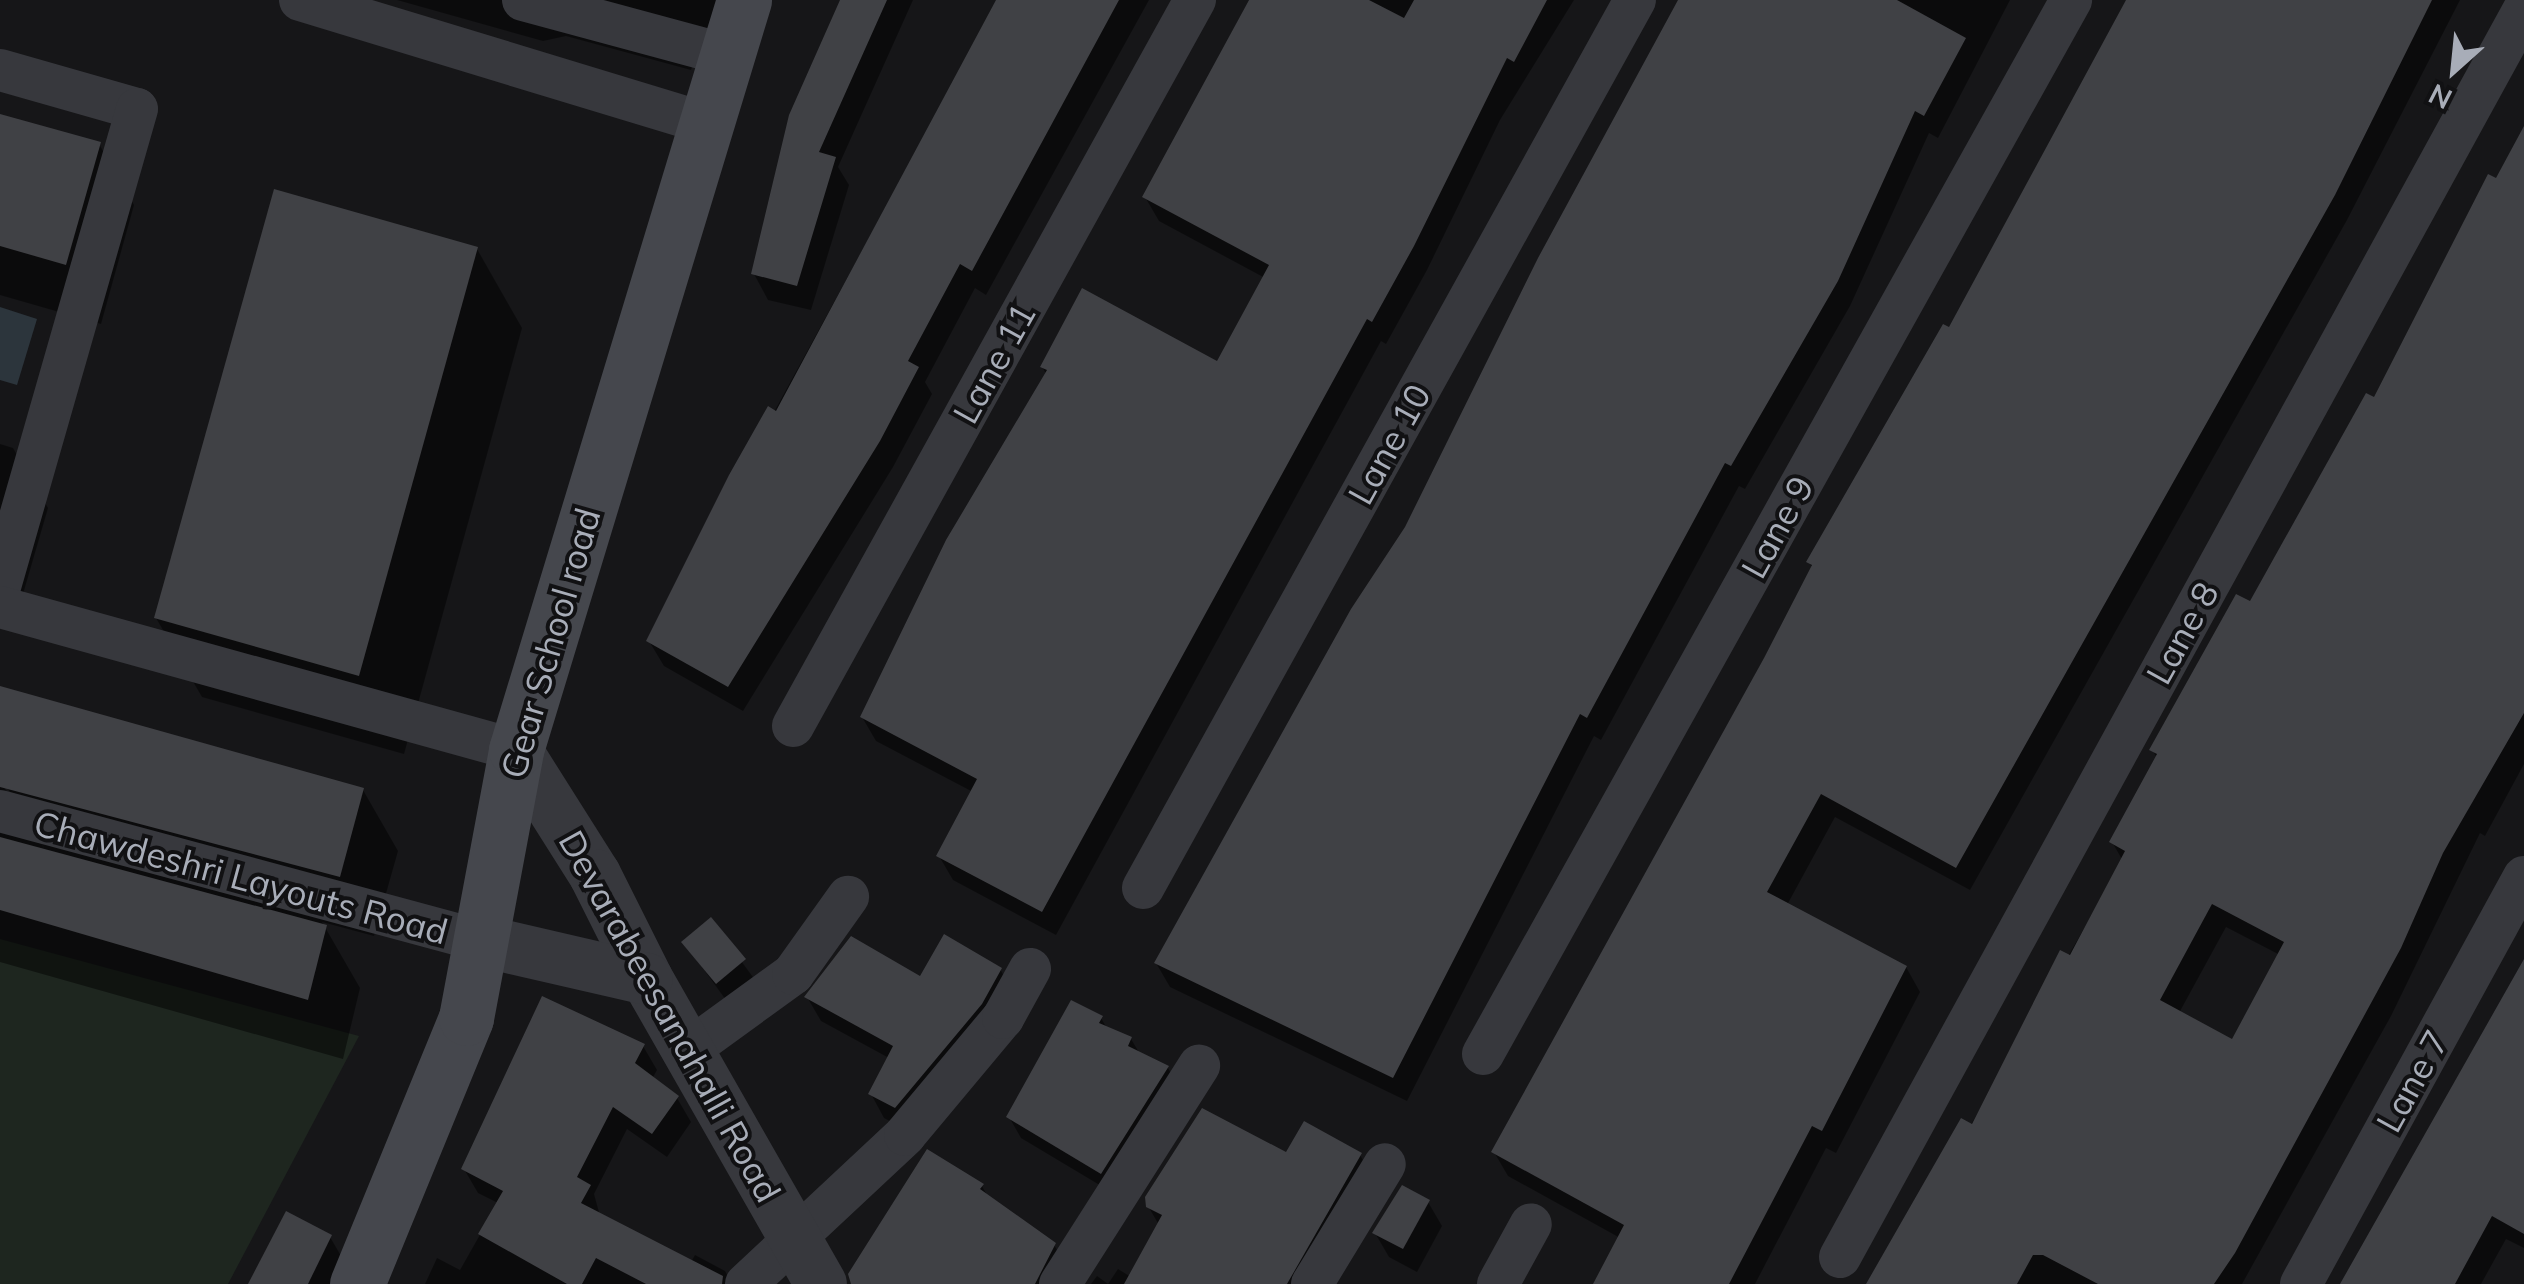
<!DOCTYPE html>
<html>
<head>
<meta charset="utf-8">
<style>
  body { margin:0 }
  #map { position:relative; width:2524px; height:1284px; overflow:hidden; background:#161618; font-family:Mulish,sans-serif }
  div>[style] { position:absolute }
  .green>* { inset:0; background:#1e261f }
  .water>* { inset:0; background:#2c353c }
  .shadow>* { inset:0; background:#0007 }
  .building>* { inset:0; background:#404145 }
  .minor>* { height:42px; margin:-21px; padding:0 21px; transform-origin:21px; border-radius:21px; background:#37383d }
  .tertiary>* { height:52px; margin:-26px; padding:0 26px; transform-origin:26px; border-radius:26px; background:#37383d }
  .secondary>* { height:55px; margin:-27.5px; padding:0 27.5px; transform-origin:27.5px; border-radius:27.5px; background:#45474d }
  span { translate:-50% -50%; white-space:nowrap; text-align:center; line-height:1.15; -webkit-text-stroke:8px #111113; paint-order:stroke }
  .street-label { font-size:35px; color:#a8adb8 }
  .north { position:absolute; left:2404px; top:20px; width:100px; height:100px; -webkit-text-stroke:8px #111113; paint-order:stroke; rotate:207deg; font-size:28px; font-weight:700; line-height:40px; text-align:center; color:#a8adb8 }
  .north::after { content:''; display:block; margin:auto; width:35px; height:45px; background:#a8adb8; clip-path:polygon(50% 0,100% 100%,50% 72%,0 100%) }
</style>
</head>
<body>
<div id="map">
  <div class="green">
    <div style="clip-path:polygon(0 939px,359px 1036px,228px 1284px,0 1284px)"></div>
  </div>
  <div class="water">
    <div style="clip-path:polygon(0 307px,37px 319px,17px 385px,0 380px)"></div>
  </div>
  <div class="shadow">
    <div style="clip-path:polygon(397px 0,718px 0,691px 70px,566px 36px,543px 41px)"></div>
    <div style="clip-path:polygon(843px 0,913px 0,838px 167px,849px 185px,811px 310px,768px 300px,754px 274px)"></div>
    <div style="clip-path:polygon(999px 0,1149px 0,986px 295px,975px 288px,925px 382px,932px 394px,893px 467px,743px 711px,664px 666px,649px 641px)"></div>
    <div style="clip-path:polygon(1249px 0,1574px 0,1500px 120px,1427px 270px,1386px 344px,1381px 341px,1056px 935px,953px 880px,939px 856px,973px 792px,876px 741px,862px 717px,1047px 375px,1042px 367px,1218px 365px,1265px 278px,1159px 221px,1145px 197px)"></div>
    <div style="clip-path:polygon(1683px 0,2010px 0,1938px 138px,1929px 133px,1850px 306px,1745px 489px,1739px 486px,1601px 740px,1594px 736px,1407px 1101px,1170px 987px,1156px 963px,1407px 528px)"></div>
    <div style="clip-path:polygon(2130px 0,2460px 0,2347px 220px,1970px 890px,1835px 817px,1787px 905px,1906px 967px,1920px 992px,1836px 1153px,1826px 1148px,1755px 1284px,1678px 1284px,1622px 1239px,1508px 1176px,1494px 1152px,1813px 569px,1809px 562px,1950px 331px)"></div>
    <div style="clip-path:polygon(0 116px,99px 144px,134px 205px,101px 324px,0 295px)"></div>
    <div style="clip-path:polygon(evenodd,2524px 131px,2524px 764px,2485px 836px,2480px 833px,2391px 1016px,2242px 1284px,1879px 1284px,2123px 861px,2112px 842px,2157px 758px,2152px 749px,2251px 605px,2375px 401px,2524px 131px,2226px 927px,2280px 955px,2233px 1043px,2179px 1013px,2226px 927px)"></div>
    <div style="clip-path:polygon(477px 249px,522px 328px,404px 754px,202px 697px,156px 618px)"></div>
    <div style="clip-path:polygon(0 444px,13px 448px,48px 508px,14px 625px,0 621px)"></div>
    <div style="clip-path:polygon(0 689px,363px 790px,398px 851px,374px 936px,322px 922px,360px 988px,343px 1059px,0 962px,0 781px,46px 851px,0 776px)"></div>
    <div style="clip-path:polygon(711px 920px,758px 984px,731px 1007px,684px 942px)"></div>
    <div style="clip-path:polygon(2524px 968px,2524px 1248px,2506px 1239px,2481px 1284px,2343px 1284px)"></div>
    <div style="clip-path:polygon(1000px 969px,1014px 994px,909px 1131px,884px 1118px,871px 1094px,889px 1058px,821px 1021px,807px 997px)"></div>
    <div style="clip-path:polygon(1101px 1018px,1108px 1030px,1131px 1039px,1140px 1054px,1168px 1068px,1180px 1089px,1113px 1193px,1021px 1138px,1009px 1117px)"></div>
    <div style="clip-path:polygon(643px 1046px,657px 1070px,652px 1079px,677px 1098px,691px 1122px,667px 1157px,627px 1129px,594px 1194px,600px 1216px,691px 1262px,695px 1255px,725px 1271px,732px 1284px,425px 1284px,437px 1258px,460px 1270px,498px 1203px,478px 1193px,464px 1169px)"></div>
    <div style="clip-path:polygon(1360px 1155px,1374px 1180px,1311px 1284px,1091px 1284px,1097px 1276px,1108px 1284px,1118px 1269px,1131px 1277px,1159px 1225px,1148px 1206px,1287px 1156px)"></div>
    <div style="clip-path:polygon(982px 1186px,989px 1199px,1054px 1245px,1069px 1270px,1060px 1284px,868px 1284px)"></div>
    <div style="clip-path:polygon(1428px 1202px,1442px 1226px,1417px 1272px,1389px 1257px,1375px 1233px)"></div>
    <div style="clip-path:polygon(330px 1237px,344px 1261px,333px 1284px,256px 1284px)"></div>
  </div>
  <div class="building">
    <div style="clip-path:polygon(840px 0,887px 0,819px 152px,836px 157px,797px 286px,751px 274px,789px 115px)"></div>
    <div style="clip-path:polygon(996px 0,1119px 0,972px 271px,960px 264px,908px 361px,919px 367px,880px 441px,728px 687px,646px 641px,729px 475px,768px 406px,776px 411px)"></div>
    <div style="clip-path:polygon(1249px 0,1369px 0,1404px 18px,1414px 0,1547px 0,1514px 62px,1507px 58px,1414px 246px,1372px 322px,1367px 319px,1042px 912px,936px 856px,977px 779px,860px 717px,946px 540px,1047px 370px,1040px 367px,1082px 288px,1217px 361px,1269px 265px,1142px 197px)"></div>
    <div style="clip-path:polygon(1678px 0,1897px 0,1966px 38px,1924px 116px,1915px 111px,1838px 281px,1731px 466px,1725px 463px,1587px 718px,1580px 714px,1393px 1078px,1154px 963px,1351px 609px,1405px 527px,1538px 258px)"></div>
    <div style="clip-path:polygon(2126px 0,2432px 0,2335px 195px,1956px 868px,1821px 794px,1767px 892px,1907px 966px,1822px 1131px,1812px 1126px,1729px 1284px,1593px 1284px,1624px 1225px,1491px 1152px,1764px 658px,1812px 565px,1806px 562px,1943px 324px,1949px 327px)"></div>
    <div style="clip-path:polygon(0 114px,101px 142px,66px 265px,0 246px)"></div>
    <div style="clip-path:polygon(evenodd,2524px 126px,2524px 713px,2443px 853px,2401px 948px,2235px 1253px,2214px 1284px,2098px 1284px,2043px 1255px,2033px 1255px,2017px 1284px,1866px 1284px,1961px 1118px,1972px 1124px,2060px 950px,2070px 955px,2125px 851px,2109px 842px,2157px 754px,2149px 750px,2236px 594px,2250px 601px,2366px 393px,2374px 397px,2488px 174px,2496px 178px,2524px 126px,2212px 904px,2284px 942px,2232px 1039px,2160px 1000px,2212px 904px)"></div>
    <div style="clip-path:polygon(274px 189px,478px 247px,359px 676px,154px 618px)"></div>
    <div style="clip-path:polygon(0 686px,364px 788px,340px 877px,0 787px)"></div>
    <div style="clip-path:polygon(0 837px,327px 925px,308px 1000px,0 910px)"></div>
    <div style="clip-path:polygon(711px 917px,746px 959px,716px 984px,681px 942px)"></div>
    <div style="clip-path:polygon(944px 934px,1002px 968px,982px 1004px,895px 1108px,868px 1094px,893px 1046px,804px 997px,851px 936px,920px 976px)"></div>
    <div style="clip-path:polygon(2524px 959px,2524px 1234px,2492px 1216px,2455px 1284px,2340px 1284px)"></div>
    <div style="clip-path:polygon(542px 996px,645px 1044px,635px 1063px,679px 1096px,652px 1134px,613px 1107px,577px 1177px,591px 1185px,581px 1203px,723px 1276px,722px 1284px,646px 1284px,596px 1258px,582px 1284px,567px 1284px,478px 1234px,503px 1191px,461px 1169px)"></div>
    <div style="clip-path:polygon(1071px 1000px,1103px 1016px,1099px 1023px,1132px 1037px,1128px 1046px,1169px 1066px,1101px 1174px,1006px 1117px)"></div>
    <div style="clip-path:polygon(1202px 1108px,1286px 1152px,1304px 1121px,1362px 1153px,1287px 1284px,1124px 1284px,1162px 1215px,1146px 1207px,1145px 1197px)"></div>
    <div style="clip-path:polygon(927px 1149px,984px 1184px,980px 1189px,1056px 1243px,1035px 1284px,851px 1284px,848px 1274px)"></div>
    <div style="clip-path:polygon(1402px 1185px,1430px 1200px,1403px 1249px,1372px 1233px)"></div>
    <div style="clip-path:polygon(286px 1211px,332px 1235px,308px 1284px,248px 1284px)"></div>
  </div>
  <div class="minor">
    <div style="left:300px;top:0;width:424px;rotate:16.9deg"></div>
    <div style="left:523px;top:0;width:211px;rotate:15.1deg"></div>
    <div style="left:0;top:70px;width:142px;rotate:15.9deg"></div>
    <div style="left:137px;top:109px;width:497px;rotate:106deg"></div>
    <div style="left:0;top:607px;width:535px;rotate:15.49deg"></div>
    <div style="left:793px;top:726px;width:830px;rotate:-61.03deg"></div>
    <div style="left:0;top:811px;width:499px;rotate:15.1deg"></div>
    <div style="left:1143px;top:888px;width:1015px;rotate:-61.01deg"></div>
    <div style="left:691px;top:1048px;width:126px;rotate:-36deg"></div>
    <div style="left:793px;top:974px;width:95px;rotate:-54.5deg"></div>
    <div style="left:1483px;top:1054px;width:1207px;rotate:-60.84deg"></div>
    <div style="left:1840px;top:1257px;width:1423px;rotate:-61.27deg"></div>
    <div style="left:746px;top:1284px;width:218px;rotate:-43.1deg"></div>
    <div style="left:905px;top:1135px;width:153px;rotate:-50.1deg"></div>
    <div style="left:1003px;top:1018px;width:56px;rotate:-61.1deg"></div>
    <div style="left:1060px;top:1284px;width:259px;rotate:-57.5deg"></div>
    <div style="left:1312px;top:1284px;width:140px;rotate:-58.7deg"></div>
    <div style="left:1498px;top:1284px;width:68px;rotate:-61.2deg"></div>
    <div style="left:2301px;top:1284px;width:464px;rotate:-61.3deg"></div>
  </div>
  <div class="tertiary">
    <div style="left:516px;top:750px;width:148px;rotate:57.7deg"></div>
    <div style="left:595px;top:875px;width:116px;rotate:63.4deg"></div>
    <div style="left:647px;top:979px;width:351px;rotate:60.3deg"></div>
    <div style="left:482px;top:941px;width:169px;rotate:13deg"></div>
  </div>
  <div class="secondary">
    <div style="left:357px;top:1284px;width:287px;rotate:-67.7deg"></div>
    <div style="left:466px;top:1018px;width:273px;rotate:-79.4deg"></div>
    <div style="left:516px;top:750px;width:784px;rotate:-73.09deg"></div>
  </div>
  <div class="street-label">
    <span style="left:994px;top:363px;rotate:-61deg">Lane 11</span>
    <span style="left:1389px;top:444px;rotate:-61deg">Lane 10</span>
    <span style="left:1777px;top:527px;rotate:-61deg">Lane 9</span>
    <span style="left:2182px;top:633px;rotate:-61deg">Lane 8</span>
    <span style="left:550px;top:643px;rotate:-74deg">Gear School road</span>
    <span style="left:241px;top:877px;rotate:15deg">Chawdeshri Layouts Road</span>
    <span style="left:670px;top:1016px;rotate:61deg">Devarabeesanahalli Road</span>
    <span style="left:2412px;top:1081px;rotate:-61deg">Lane 7</span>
  </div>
  <div class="north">N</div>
</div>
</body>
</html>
